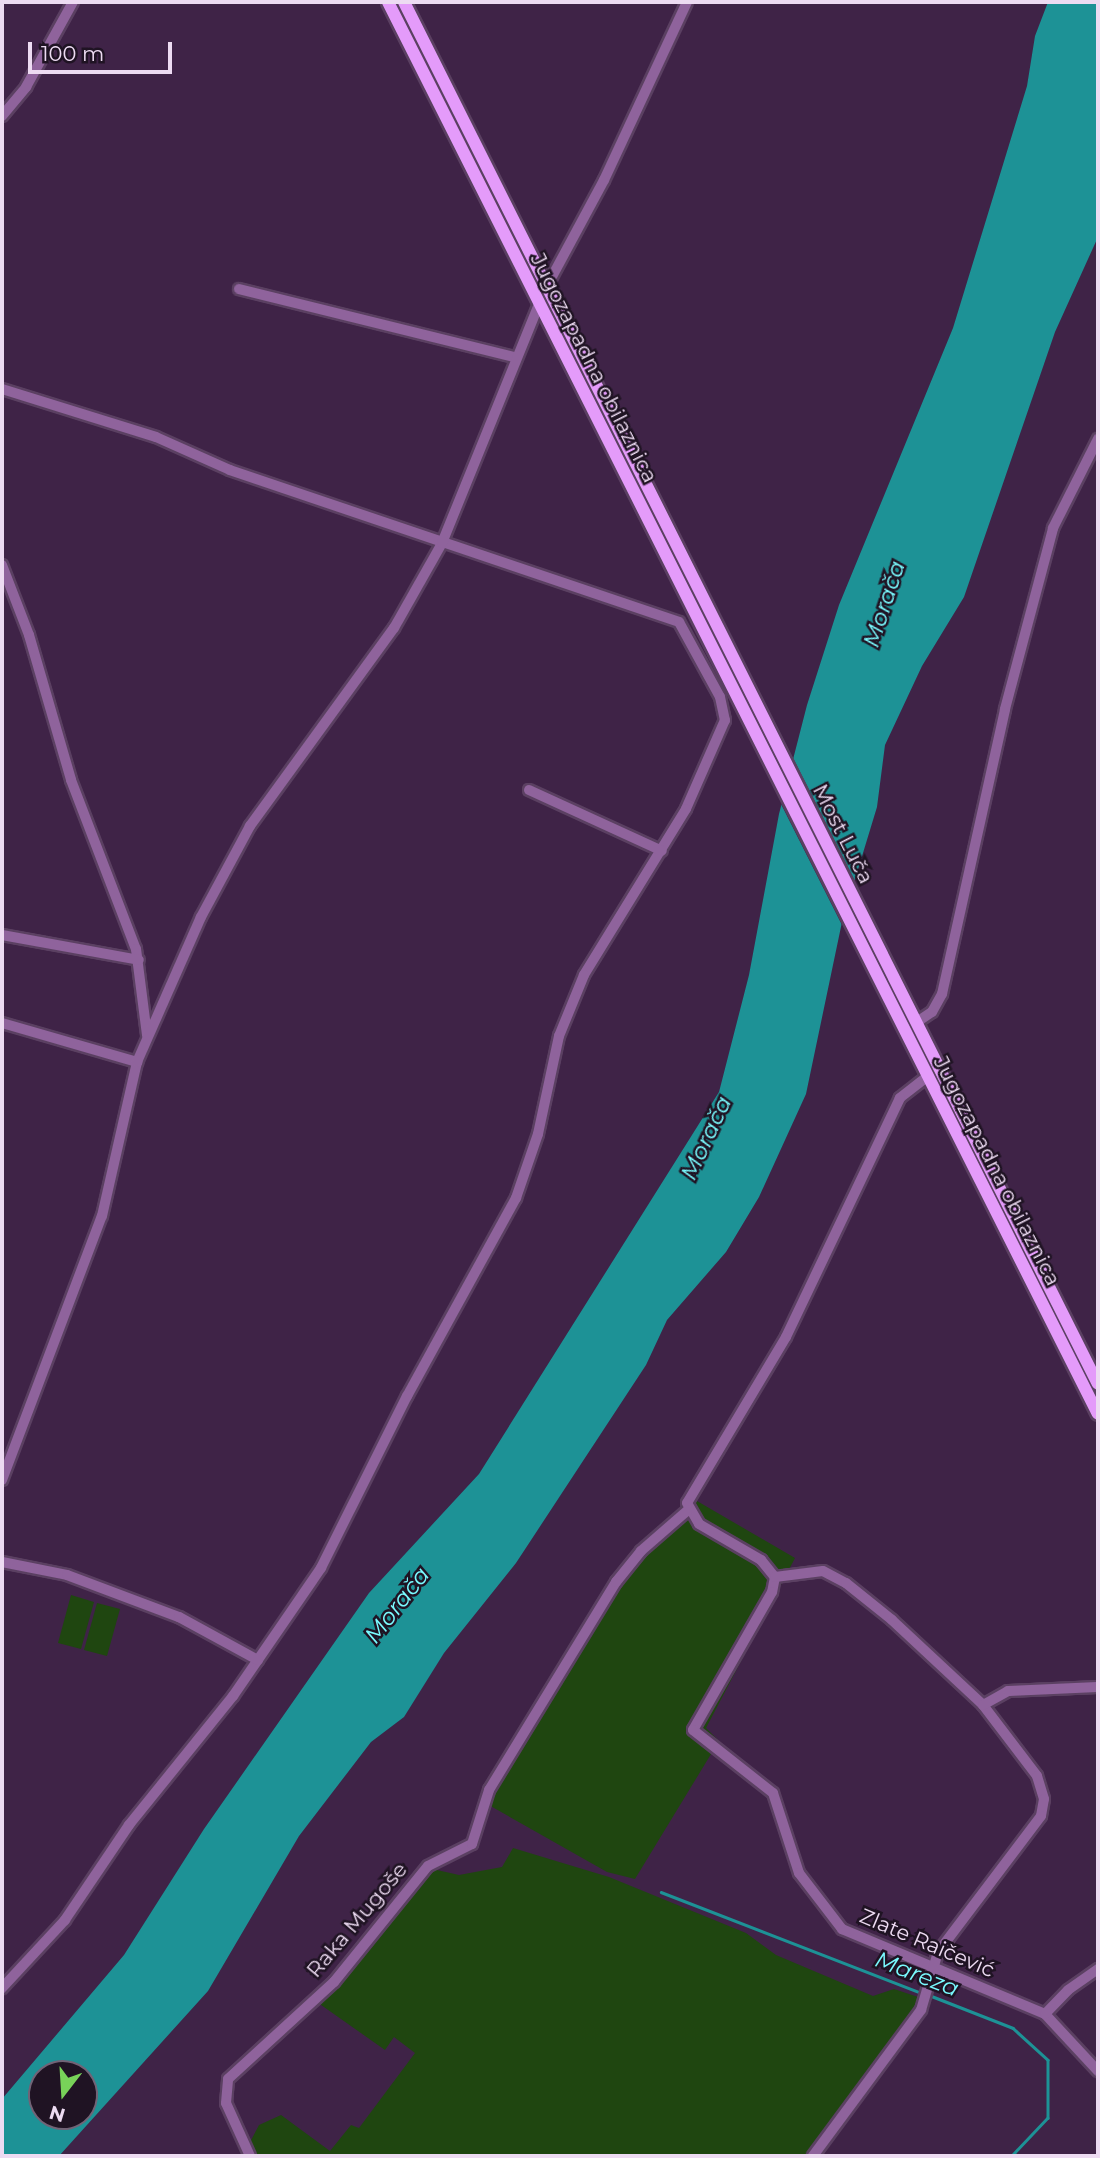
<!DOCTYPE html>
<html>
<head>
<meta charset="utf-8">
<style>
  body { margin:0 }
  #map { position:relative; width:1100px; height:2158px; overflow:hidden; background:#3f2347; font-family:Montserrat,sans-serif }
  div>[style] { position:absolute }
  .green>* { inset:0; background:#1f4610 }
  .water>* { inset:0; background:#1d9296 }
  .pier>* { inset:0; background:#3f2347 }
  .stream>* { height:2.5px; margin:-1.25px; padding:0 1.25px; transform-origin:1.25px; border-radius:1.25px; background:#1d9296 }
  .roads { filter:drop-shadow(2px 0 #5b4062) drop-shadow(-2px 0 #5b4062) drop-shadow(0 2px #5b4062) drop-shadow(0 -2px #5b4062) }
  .minor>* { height:10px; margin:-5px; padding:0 5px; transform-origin:5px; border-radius:5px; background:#8f639c }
  .major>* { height:12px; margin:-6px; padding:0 6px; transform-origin:6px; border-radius:6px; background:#e49bfa }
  span { translate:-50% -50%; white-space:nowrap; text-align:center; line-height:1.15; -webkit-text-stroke:5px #1f1323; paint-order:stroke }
  .street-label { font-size:21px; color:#eddbf2 }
  .water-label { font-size:23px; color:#7afbff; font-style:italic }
  .frame { position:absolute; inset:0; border:4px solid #eddbf2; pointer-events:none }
  .north { position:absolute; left:28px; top:2060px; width:70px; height:70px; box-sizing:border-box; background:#1f1323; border:2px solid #716376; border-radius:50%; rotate:197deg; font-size:19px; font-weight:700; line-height:28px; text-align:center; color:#eddbf2 }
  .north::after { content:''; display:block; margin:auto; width:24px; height:32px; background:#78d259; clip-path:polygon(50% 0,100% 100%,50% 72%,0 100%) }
  .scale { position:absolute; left:28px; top:42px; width:144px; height:32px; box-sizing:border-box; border:4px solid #eddbf2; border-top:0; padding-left:9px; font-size:21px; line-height:24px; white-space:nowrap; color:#eddbf2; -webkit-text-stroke:5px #1f1323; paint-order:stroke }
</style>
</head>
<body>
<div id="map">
  <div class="green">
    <div style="clip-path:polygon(393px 2px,399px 2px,683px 568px,680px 570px)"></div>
    <div style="clip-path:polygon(697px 1501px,795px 1558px,706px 1728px,719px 1741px,635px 1879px,607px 1872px,487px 1804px,617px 1586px)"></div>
    <div style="clip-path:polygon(71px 1595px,94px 1602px,81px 1649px,58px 1643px)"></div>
    <div style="clip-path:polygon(97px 1603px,120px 1609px,107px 1656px,84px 1650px)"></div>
    <div style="clip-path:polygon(513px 1848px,609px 1877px,746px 1933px,776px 1955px,873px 1996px,894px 1989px,924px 1999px,807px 2156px,250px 2156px,247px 2148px,259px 2125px,281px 2115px,330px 2151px,351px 2125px,359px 2128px,415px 2053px,394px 2037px,385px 2050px,314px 2000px,428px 1868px,459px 1875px,502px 1867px)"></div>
  </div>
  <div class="water">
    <div style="clip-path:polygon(evenodd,1048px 2px,1098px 2px,1098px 237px,1055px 332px,964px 597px,922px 666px,885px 745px,877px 807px,842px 922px,806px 1094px,759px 1197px,726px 1252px,667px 1320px,646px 1365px,516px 1563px,444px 1653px,404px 1717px,371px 1742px,299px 1836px,208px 1991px,59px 2156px,2px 2156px,2px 2099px,124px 1955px,204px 1829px,369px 1593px,479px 1474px,719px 1092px,749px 975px,779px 814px,807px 705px,839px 605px,953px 328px,1027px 86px,1035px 36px,1048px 2px,42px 2074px,84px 2074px,84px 2116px,42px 2116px,42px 2074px)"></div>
  </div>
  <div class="pier">
    <div style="clip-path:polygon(791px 754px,857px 885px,844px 929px,779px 800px)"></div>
  </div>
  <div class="stream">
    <div style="left:661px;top:1892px;width:280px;rotate:21.2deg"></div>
    <div style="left:929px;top:1995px;width:90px;rotate:21.4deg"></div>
    <div style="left:1013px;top:2028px;width:47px;rotate:42.4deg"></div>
    <div style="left:1048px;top:2060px;width:58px;rotate:90deg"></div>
    <div style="left:1048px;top:2118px;width:52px;rotate:133.5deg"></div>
  </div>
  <div class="roads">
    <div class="minor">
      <div style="left:2px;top:116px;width:38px;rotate:-50deg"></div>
      <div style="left:26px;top:87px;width:97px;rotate:-61.1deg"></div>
      <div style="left:547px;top:286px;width:120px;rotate:-61.7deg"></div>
      <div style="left:604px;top:180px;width:196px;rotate:-65deg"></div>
      <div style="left:239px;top:289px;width:283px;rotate:13.9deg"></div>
      <div style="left:2px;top:389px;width:161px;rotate:17.3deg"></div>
      <div style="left:156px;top:437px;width:81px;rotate:24deg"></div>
      <div style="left:230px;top:470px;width:474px;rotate:18.7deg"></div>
      <div style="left:679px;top:622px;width:85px;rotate:61.3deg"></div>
      <div style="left:720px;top:697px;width:24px;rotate:78deg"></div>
      <div style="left:725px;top:720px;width:97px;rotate:113.7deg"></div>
      <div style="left:686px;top:809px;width:195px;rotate:121.6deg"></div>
      <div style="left:584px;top:975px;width:66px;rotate:112.3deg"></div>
      <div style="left:559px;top:1036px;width:100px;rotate:102.1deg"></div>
      <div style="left:538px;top:1134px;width:68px;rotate:109deg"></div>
      <div style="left:516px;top:1198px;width:226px;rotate:118.8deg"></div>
      <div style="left:407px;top:1396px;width:192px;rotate:116.6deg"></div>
      <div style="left:321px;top:1568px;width:155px;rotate:124.5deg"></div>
      <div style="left:233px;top:1696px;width:166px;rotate:128.9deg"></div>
      <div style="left:129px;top:1825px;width:115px;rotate:124deg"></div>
      <div style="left:65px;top:1920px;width:93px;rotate:132.8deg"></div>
      <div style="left:2px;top:565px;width:75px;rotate:68.9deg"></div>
      <div style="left:29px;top:635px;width:151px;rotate:73.8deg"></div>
      <div style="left:71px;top:780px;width:181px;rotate:69deg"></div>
      <div style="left:136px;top:949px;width:87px;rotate:82.7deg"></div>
      <div style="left:529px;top:790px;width:146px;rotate:24.6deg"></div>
      <div style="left:2px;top:935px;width:139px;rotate:10.3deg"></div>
      <div style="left:917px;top:1022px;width:18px;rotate:-34deg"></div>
      <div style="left:932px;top:1012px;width:21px;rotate:-61deg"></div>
      <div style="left:942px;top:994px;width:292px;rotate:-77.5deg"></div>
      <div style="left:1005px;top:709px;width:187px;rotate:-75.1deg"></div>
      <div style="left:1053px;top:528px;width:100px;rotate:-63.2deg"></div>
      <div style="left:2px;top:1023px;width:141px;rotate:16.1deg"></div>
      <div style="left:928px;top:1076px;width:36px;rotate:142deg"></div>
      <div style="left:900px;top:1098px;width:265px;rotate:115.5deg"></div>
      <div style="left:786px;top:1337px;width:193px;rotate:120.8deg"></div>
      <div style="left:687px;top:1503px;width:24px;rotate:60deg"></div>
      <div style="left:699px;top:1524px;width:72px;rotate:30.1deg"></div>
      <div style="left:761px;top:1560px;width:22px;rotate:51deg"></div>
      <div style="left:775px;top:1577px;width:15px;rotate:101deg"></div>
      <div style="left:772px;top:1592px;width:159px;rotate:119.8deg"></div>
      <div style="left:693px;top:1730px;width:102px;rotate:38.2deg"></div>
      <div style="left:773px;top:1793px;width:84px;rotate:72deg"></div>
      <div style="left:799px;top:1873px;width:71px;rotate:52.5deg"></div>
      <div style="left:842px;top:1929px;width:220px;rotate:22.7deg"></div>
      <div style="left:1045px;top:2014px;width:78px;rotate:47.1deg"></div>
      <div style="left:2px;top:1480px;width:282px;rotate:-69.3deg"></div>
      <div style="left:102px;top:1216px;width:158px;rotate:-77.2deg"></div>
      <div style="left:137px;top:1062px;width:158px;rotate:-66.2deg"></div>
      <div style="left:201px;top:917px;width:103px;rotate:-61.7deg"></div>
      <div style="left:250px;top:826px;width:245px;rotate:-54deg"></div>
      <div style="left:394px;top:628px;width:98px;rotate:-60.5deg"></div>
      <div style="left:442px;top:543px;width:260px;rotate:-67.9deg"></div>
      <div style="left:2px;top:1562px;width:66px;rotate:11.3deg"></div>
      <div style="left:67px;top:1575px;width:120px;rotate:20.6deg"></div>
      <div style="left:179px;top:1617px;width:90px;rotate:28.6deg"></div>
      <div style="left:775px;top:1577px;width:48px;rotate:-7.1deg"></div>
      <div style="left:823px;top:1571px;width:26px;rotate:28deg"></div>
      <div style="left:846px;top:1583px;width:59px;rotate:38.8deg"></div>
      <div style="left:892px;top:1620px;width:125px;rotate:43deg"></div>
      <div style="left:983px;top:1705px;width:89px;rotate:52.7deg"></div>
      <div style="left:1037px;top:1776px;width:24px;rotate:73deg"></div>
      <div style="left:1044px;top:1799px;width:17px;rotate:100deg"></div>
      <div style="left:1041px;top:1816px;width:171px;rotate:127.1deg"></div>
      <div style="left:938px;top:1952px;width:60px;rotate:106.3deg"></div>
      <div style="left:921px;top:2010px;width:182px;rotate:126.5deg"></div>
      <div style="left:983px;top:1705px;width:29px;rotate:-29deg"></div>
      <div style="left:1008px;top:1691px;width:90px;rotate:-2.5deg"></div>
      <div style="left:1045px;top:2014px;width:33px;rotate:-46deg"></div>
      <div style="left:1068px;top:1990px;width:37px;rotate:-35deg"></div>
      <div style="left:250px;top:2156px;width:58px;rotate:-114.4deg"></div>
      <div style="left:226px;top:2103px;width:24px;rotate:-85deg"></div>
      <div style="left:228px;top:2079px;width:144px;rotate:-42.5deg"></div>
      <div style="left:334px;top:1982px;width:149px;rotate:-51deg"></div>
      <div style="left:428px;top:1866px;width:49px;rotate:-26.6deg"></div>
      <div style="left:472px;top:1844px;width:57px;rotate:-72.5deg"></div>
      <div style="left:489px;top:1790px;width:244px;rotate:-58.6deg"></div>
      <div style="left:616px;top:1582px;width:40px;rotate:-51deg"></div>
      <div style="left:641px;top:1551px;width:62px;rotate:-41.1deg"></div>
    </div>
    <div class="major">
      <div style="left:388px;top:2px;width:1580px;rotate:63.31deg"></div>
      <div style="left:404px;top:2px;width:1546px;rotate:63.34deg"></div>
    </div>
  </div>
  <div class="street-label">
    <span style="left:594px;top:368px;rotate:63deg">Jugozapadna obilaznica</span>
    <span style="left:843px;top:834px;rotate:63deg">Most Luča</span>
    <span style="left:997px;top:1171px;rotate:63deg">Jugozapadna obilaznica</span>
    <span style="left:357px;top:1920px;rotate:-50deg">Raka Mugoše</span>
    <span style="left:927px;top:1943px;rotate:23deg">Zlate Raičević</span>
  </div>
  <div class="water-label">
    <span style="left:884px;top:604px;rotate:-72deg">Morača</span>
    <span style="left:706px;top:1138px;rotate:-65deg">Morača</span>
    <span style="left:397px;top:1605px;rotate:-52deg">Morača</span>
    <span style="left:917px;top:1974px;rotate:21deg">Mareza</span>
  </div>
  <div class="frame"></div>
  <div class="north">N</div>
  <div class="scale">100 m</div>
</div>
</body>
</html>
